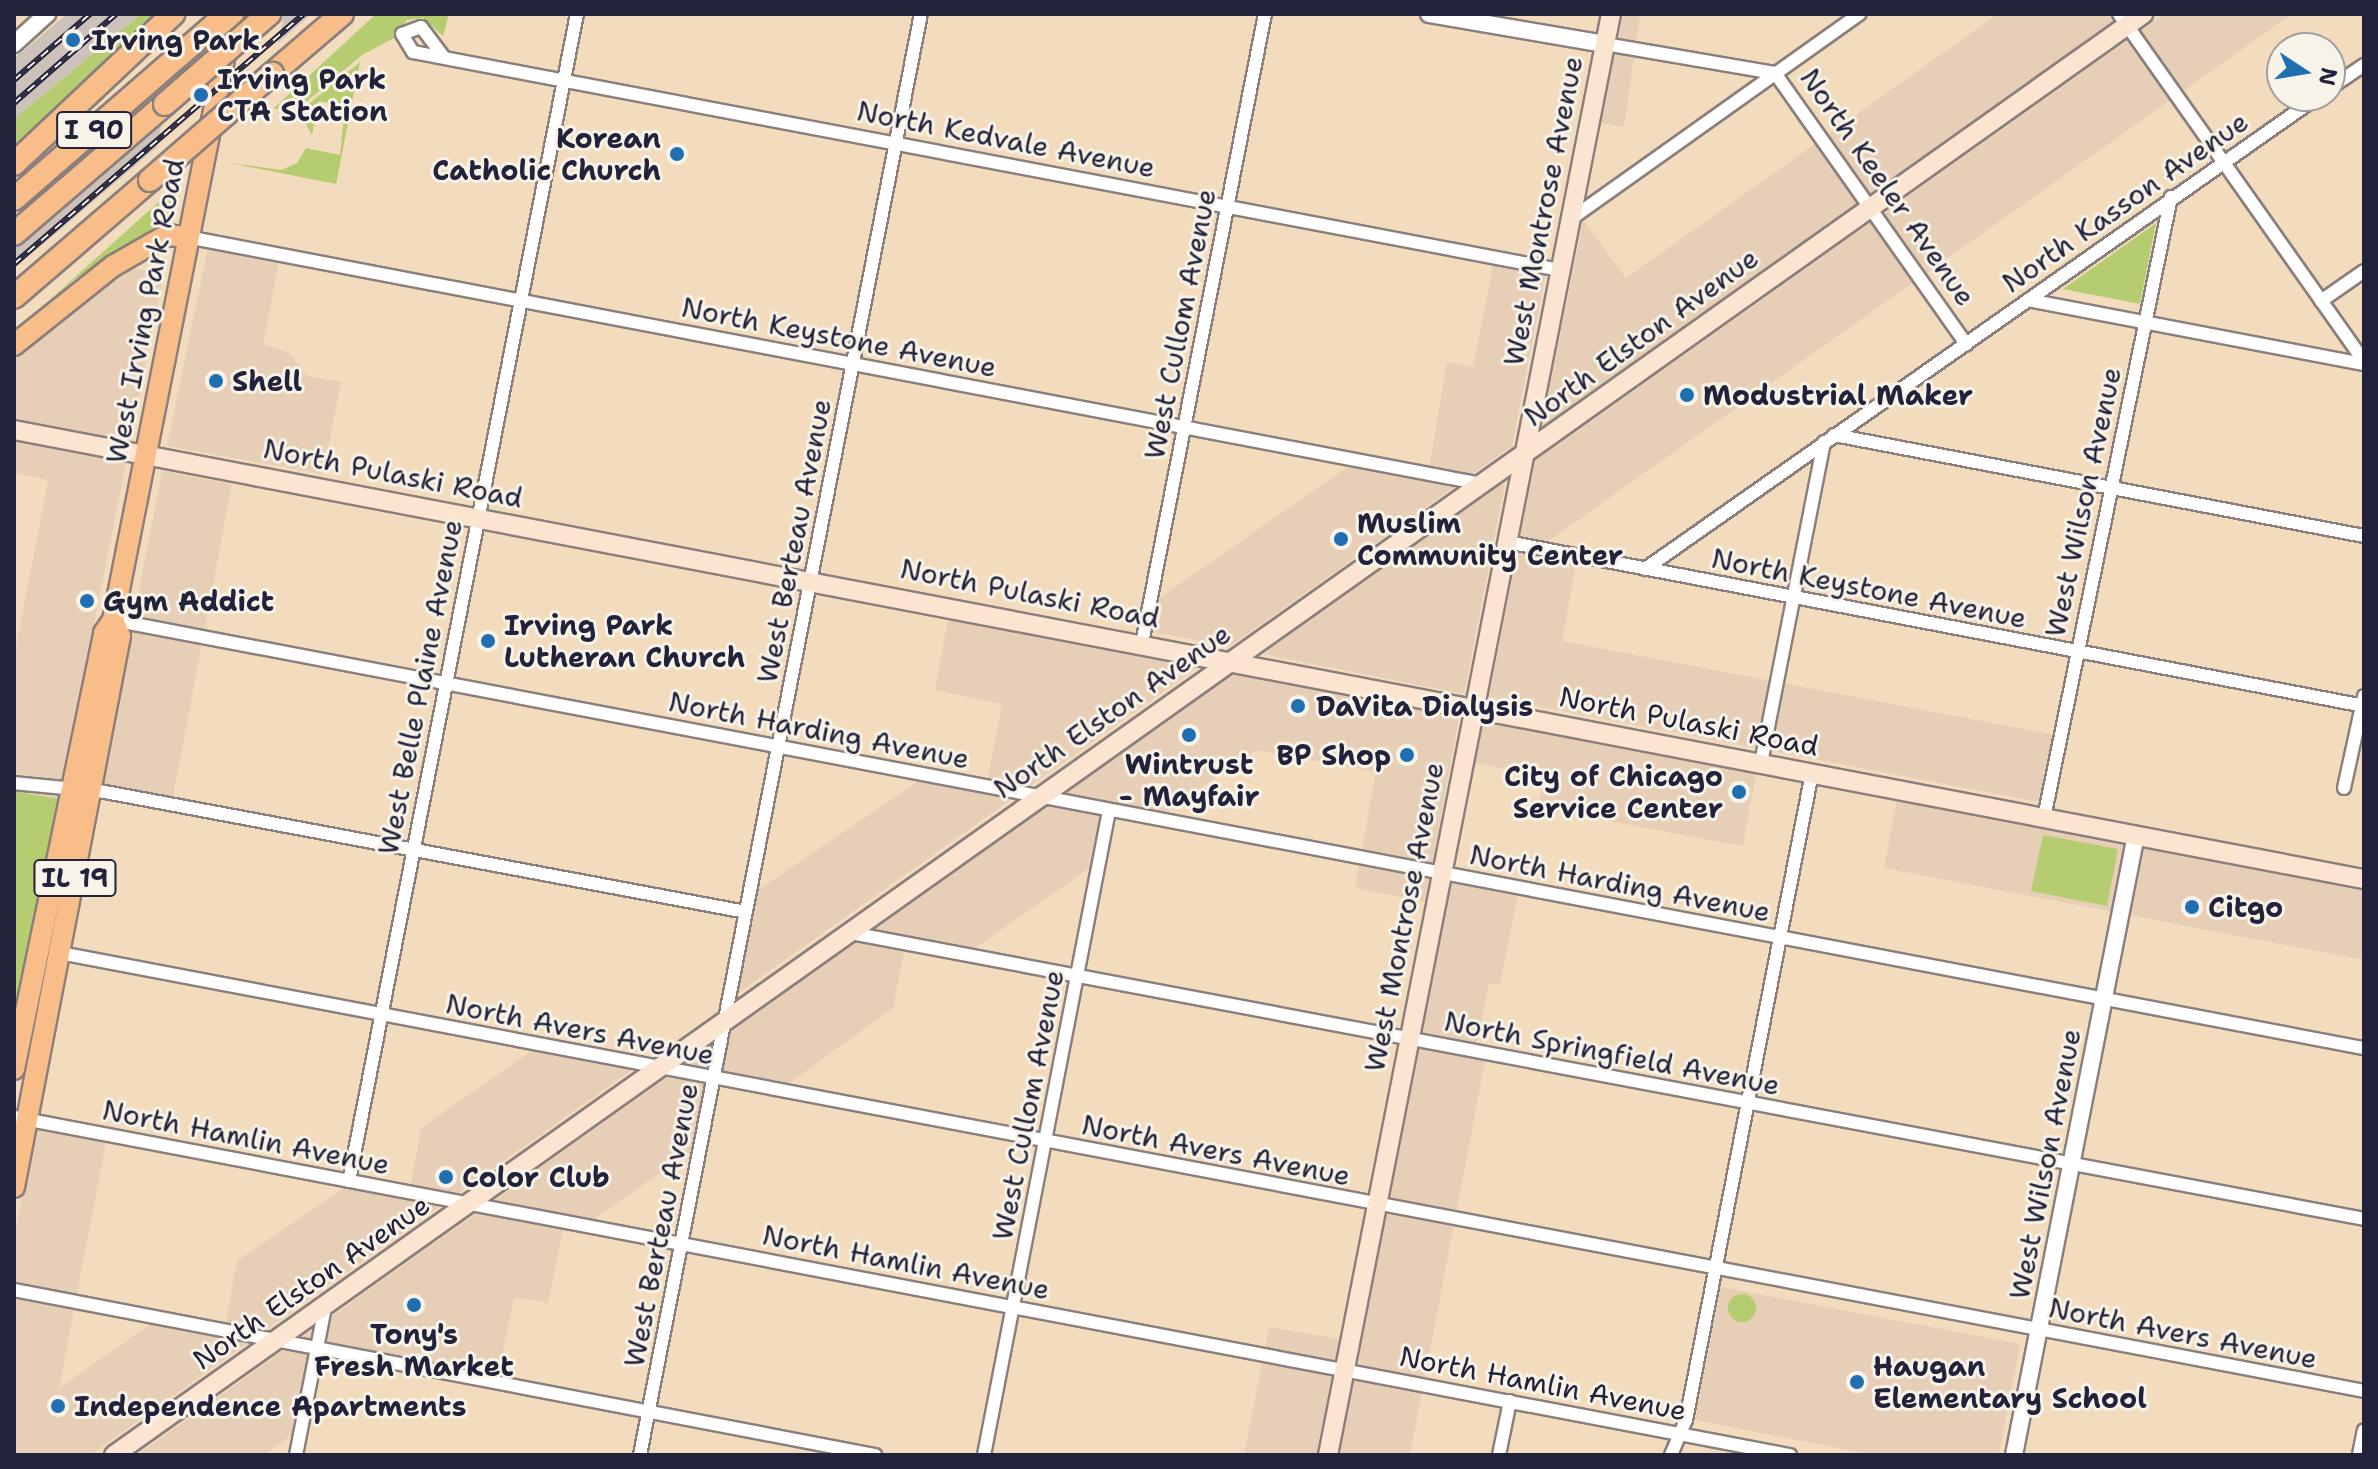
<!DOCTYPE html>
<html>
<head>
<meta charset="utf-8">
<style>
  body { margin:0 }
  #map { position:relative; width:2378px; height:1469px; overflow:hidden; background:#f2dcbd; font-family:"Shantell Sans",sans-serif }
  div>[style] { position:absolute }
  .built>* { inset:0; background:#e6cfb6 }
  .industrial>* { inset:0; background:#ccc2b9 }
  .green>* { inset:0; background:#b6cc70 }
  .round { border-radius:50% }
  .roads { filter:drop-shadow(2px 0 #8a7f7c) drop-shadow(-2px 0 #8a7f7c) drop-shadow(0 2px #8a7f7c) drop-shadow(0 -2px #8a7f7c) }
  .minor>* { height:12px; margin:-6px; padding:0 6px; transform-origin:6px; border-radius:6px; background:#fff }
  .tertiary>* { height:16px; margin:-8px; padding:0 8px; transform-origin:8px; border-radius:8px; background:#fff }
  .secondary>* { height:18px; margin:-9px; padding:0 9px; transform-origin:9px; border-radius:9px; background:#fce5d0 }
  .primary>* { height:20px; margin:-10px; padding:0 10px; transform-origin:10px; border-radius:10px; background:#f8bd89 }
  .motorway>* { height:22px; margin:-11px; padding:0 11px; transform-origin:11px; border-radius:11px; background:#f8bd89 }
  .rail>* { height:6px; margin-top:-3px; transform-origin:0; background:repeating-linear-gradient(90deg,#f7f3e8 0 9px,#22223b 0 18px); box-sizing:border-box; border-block:2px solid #22223b }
  .bridges { filter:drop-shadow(2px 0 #8a7f7c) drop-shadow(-2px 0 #8a7f7c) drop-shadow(0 2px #8a7f7c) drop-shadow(0 -2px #8a7f7c) }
  .motorway-bridge>* { height:22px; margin:-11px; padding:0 11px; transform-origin:11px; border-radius:11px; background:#f8bd89 }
  .dots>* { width:22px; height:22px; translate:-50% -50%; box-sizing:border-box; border:4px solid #f7f3e8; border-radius:50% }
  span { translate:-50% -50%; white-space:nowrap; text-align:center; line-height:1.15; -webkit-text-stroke:6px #f7f3e8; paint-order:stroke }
  .shield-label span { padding:2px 6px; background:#f7f3e8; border:2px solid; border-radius:6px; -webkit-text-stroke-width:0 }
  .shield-label { font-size:26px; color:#22223b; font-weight:700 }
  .poi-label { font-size:28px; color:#22223b; font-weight:700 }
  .left { translate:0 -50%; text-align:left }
  .right { translate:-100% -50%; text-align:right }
  .street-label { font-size:28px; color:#22223b }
  .frame { position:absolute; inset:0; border:16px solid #22223b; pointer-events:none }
  .north { position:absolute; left:2266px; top:32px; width:80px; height:80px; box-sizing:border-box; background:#f7f3e8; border:2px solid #a29fa3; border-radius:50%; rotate:102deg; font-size:22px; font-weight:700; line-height:32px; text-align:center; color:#22223b }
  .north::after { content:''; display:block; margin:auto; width:28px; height:36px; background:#1f6fb2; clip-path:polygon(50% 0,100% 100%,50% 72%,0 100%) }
</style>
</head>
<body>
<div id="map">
  <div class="built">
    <div style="clip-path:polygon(1623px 14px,1640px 14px,1624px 127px,1601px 123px)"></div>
    <div style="clip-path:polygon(1998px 14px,2123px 14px,1542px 426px,1583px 220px,1626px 278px)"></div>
    <div style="clip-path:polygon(2165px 14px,2292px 14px,1540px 547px,1578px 554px,1562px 641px,2060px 736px,2045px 803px,1489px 697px,1535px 461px)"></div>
    <div style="clip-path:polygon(209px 243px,280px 256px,263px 344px,288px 352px,307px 376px,341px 382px,323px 474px,167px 446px)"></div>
    <div style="clip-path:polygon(1495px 256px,1547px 265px,1512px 446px,1229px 647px,1146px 630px,1151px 604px,1356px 461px,1428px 475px,1447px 362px,1473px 367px)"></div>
    <div style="clip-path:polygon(125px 267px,164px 273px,59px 799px,14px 791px,14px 658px,48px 480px,14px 473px,14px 360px)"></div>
    <div style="clip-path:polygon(162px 471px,232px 484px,172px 802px,101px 789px)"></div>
    <div style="clip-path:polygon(1505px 482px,1464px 694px,1263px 654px)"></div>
    <div style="clip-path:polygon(948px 619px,1198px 667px,731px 998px,752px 894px,925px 777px,986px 788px,1002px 704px,935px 690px)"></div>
    <div style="clip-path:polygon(1235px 673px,1459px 717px,1425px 902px,1355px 888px,1376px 772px,1256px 750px,1156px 819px,1109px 809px,1098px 862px,968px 953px,906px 942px,893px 1008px,780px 1090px,713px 1077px,698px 1146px,586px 1225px,565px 1221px,548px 1303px,514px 1297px,497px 1380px,317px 1345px,300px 1429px,264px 1455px,137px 1455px)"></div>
    <div style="clip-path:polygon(1482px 722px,1756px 773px,1743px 846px,1538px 808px,1544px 776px,1475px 763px)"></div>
    <div style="clip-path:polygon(1897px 800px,2364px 888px,2364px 960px,1884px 868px)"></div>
    <div style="clip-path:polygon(1452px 878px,1519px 890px,1500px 985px,1489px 983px,1475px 1053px,1486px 1056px,1410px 1455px,1339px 1455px)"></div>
    <div style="clip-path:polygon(537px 1047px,637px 1066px,90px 1455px,14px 1455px,14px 1241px,36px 1123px,107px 1137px,59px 1388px,158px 1319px,224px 1331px,237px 1261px,350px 1184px,409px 1194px,421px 1128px)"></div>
    <div style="clip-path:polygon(1721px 1287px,2020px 1344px,1999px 1455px,1875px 1455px,1695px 1420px)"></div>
    <div style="clip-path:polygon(1269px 1327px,1339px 1339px,1316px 1455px,1244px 1455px)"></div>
  </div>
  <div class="industrial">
    <div style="clip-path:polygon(67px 14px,141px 14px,14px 119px,14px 59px)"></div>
    <div style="clip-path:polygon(283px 14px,311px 14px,278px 43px,282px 24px)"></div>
    <div style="clip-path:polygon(163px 117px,157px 147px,14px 269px,14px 245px)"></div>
  </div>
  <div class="green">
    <div style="clip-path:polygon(141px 14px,162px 14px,14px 154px,14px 119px)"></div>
    <div style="clip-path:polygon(376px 14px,449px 14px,443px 36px,423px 18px,407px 20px,394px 38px,362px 55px,300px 107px,273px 109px)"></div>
    <div style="clip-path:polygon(360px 62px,336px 184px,230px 163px,281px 170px,297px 163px,306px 148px,340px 155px,345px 106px,319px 101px,312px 135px,299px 112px)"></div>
    <div style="clip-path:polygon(173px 189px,168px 222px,75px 279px,14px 332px)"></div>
    <div style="clip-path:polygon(2156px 223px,2140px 304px,2063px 289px)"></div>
    <div style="clip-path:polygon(14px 791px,59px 799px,14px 1035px)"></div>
    <div style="clip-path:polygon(2043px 835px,2118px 849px,2107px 906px,2031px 891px)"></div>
    <div class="round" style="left:1728px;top:1294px;width:28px;height:28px"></div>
  </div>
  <div class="roads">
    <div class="minor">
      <div style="left:2119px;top:14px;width:425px;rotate:54.8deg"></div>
      <div style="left:1605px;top:44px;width:172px;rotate:9.7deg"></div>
      <div style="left:1775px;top:73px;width:332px;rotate:54.8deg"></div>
      <div style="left:443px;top:56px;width:36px;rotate:-127deg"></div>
      <div style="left:421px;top:27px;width:20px;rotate:160deg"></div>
      <div style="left:402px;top:34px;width:21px;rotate:59deg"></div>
      <div style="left:413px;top:52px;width:1168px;rotate:10.76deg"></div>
      <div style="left:2330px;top:88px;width:41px;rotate:-34.1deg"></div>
      <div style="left:1571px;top:219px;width:354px;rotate:-35.4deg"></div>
      <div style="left:187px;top:237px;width:1318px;rotate:10.8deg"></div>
      <div style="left:2028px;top:300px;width:342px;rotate:10.8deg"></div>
      <div style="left:2321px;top:301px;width:52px;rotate:-34.9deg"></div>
      <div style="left:1834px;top:435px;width:540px;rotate:10.79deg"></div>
      <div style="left:1507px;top:542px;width:873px;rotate:10.83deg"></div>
      <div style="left:1645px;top:569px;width:823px;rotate:-35.06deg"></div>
      <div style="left:113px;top:620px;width:2291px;rotate:10.77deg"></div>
      <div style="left:1142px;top:643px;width:641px;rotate:-78.94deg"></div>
      <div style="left:1761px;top:763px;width:327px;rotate:-78.9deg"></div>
      <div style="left:14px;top:783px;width:91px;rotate:5.6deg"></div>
      <div style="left:105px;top:792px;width:652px;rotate:10.6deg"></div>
      <div style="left:2344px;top:788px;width:94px;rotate:-77.7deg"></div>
      <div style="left:2044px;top:818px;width:634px;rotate:-78.44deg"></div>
      <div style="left:851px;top:933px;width:1540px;rotate:10.7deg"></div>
      <div style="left:60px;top:953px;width:2345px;rotate:10.76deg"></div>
      <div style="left:14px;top:1117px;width:1808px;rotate:10.78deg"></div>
      <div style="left:349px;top:1181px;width:1189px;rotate:-78.95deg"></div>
      <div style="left:14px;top:1290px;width:877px;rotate:10.85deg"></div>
      <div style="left:296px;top:1455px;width:151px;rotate:-78.9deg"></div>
      <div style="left:640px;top:1455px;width:1468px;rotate:-78.97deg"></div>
      <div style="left:984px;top:1455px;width:656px;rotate:-79.02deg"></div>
      <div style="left:1499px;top:1455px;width:55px;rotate:-78.5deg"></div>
      <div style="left:1671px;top:1455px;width:38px;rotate:-67deg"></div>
      <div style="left:1686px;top:1420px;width:659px;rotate:-78.98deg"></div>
      <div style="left:2359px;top:1455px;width:25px;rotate:-79deg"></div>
    </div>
    <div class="tertiary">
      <div style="left:1429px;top:14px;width:179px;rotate:9.7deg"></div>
      <div style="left:14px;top:44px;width:45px;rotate:-42.3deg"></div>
      <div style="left:2014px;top:1455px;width:632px;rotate:-78.87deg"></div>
    </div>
    <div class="secondary">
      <div style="left:14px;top:430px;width:2393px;rotate:10.82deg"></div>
      <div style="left:114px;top:1455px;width:2489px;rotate:-35.38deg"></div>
      <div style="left:1328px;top:1455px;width:1469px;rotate:-78.89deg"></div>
    </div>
    <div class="primary">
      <div style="left:14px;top:345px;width:127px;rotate:-38.6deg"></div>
      <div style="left:113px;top:266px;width:62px;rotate:-29.9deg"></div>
      <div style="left:167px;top:235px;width:20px;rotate:6deg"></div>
      <div style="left:14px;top:1069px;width:445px;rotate:-78.3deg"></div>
      <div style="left:104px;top:633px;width:16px;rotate:-55deg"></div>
      <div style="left:113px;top:620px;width:618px;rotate:-78.8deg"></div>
      <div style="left:14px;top:1187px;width:561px;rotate:-79.11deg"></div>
      <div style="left:120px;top:636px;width:17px;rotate:-114deg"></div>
    </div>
    <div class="motorway">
      <div style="left:272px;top:74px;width:92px;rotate:-40.6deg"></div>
      <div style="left:14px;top:164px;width:219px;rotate:-43.3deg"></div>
      <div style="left:14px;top:199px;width:282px;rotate:-41deg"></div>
      <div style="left:14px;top:234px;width:199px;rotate:-40.7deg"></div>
      <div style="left:14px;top:297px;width:179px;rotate:-40.7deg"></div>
    </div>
  </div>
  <div class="rail">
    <div style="left:14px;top:80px;width:101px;rotate:-41deg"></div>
    <div style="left:14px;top:103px;width:135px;rotate:-41.1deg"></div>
    <div style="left:14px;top:264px;width:383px;rotate:-40.8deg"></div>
  </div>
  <div class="bridges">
    <div class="motorway-bridge">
      <div style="left:165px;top:104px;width:138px;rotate:-40.9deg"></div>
      <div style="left:150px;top:180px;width:162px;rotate:-41deg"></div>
    </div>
  </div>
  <div class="dots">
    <div style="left:73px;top:40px;background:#1f6fb2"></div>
    <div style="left:201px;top:95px;background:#1f6fb2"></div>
    <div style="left:677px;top:154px;background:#1f6fb2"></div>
    <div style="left:216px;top:381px;background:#1f6fb2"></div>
    <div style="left:1687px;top:395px;background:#1f6fb2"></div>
    <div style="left:1341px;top:539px;background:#1f6fb2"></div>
    <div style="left:87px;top:601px;background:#1f6fb2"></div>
    <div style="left:488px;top:641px;background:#1f6fb2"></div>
    <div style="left:1298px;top:706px;background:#1f6fb2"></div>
    <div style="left:1189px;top:735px;background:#1f6fb2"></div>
    <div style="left:1407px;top:755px;background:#1f6fb2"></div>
    <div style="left:1739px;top:792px;background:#1f6fb2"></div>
    <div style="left:2192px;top:907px;background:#1f6fb2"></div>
    <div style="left:446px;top:1177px;background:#1f6fb2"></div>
    <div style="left:414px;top:1305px;background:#1f6fb2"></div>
    <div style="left:1857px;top:1382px;background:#1f6fb2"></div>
    <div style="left:58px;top:1406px;background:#1f6fb2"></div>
  </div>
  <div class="shield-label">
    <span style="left:94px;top:130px">I 90</span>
    <span style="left:75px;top:878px">IL 19</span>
  </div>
  <div class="poi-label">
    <span class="left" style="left:91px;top:40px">Irving Park</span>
    <span class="left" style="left:217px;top:95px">Irving Park<br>CTA Station</span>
    <span class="right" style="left:661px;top:154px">Korean<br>Catholic Church</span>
    <span class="left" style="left:232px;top:381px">Shell</span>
    <span class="left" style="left:1703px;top:395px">Modustrial Maker</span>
    <span class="left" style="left:1357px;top:539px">Muslim<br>Community Center</span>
    <span class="left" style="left:103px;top:601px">Gym Addict</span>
    <span class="left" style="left:504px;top:641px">Irving Park<br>Lutheran Church</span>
    <span class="left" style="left:1316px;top:706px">DaVita Dialysis</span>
    <span class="right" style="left:1391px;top:755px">BP Shop</span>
    <span style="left:1189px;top:780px">Wintrust<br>- Mayfair</span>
    <span class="right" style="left:1723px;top:792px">City of Chicago<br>Service Center</span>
    <span class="left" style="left:2208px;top:907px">Citgo</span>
    <span class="left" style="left:462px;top:1177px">Color Club</span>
    <span style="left:414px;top:1350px">Tony's<br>Fresh Market</span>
    <span class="left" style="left:1873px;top:1382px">Haugan<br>Elementary School</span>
    <span class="left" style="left:74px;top:1406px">Independence Apartments</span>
  </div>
  <div class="street-label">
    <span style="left:1006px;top:139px;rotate:11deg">North Kedvale Avenue</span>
    <span style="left:1888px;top:187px;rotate:55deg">North Keeler Avenue</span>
    <span style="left:2125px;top:202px;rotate:-35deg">North Kasson Avenue</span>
    <span style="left:1543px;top:211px;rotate:-79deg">West Montrose Avenue</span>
    <span style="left:145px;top:311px;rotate:-79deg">West Irving Park Road</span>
    <span style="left:1180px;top:324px;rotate:-79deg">West Cullom Avenue</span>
    <span style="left:839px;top:337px;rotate:11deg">North Keystone Avenue</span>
    <span style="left:1641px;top:337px;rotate:-36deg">North Elston Avenue</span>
    <span style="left:393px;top:473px;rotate:11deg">North Pulaski Road</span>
    <span style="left:2083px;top:502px;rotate:-78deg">West Wilson Avenue</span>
    <span style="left:794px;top:541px;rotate:-79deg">West Berteau Avenue</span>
    <span style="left:1869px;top:588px;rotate:11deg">North Keystone Avenue</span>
    <span style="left:1030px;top:593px;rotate:11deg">North Pulaski Road</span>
    <span style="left:420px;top:687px;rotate:-79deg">West Belle Plaine Avenue</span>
    <span style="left:1112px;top:711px;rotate:-35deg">North Elston Avenue</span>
    <span style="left:1689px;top:721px;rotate:11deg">North Pulaski Road</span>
    <span style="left:819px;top:730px;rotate:11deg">North Harding Avenue</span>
    <span style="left:1620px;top:883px;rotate:11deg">North Harding Avenue</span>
    <span style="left:1404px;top:917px;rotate:-79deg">West Montrose Avenue</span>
    <span style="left:580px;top:1029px;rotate:11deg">North Avers Avenue</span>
    <span style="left:1612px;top:1053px;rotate:11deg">North Springfield Avenue</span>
    <span style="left:1028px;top:1105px;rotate:-79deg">West Cullom Avenue</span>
    <span style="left:246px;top:1137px;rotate:11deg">North Hamlin Avenue</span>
    <span style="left:1216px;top:1150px;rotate:11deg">North Avers Avenue</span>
    <span style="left:2045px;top:1164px;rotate:-79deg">West Wilson Avenue</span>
    <span style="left:661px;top:1225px;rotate:-79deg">West Berteau Avenue</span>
    <span style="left:906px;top:1262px;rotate:11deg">North Hamlin Avenue</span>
    <span style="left:311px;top:1282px;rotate:-35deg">North Elston Avenue</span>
    <span style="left:2183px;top:1333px;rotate:11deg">North Avers Avenue</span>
    <span style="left:1543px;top:1383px;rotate:11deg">North Hamlin Avenue</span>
  </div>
  <div class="frame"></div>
  <div class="north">N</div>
</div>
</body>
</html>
